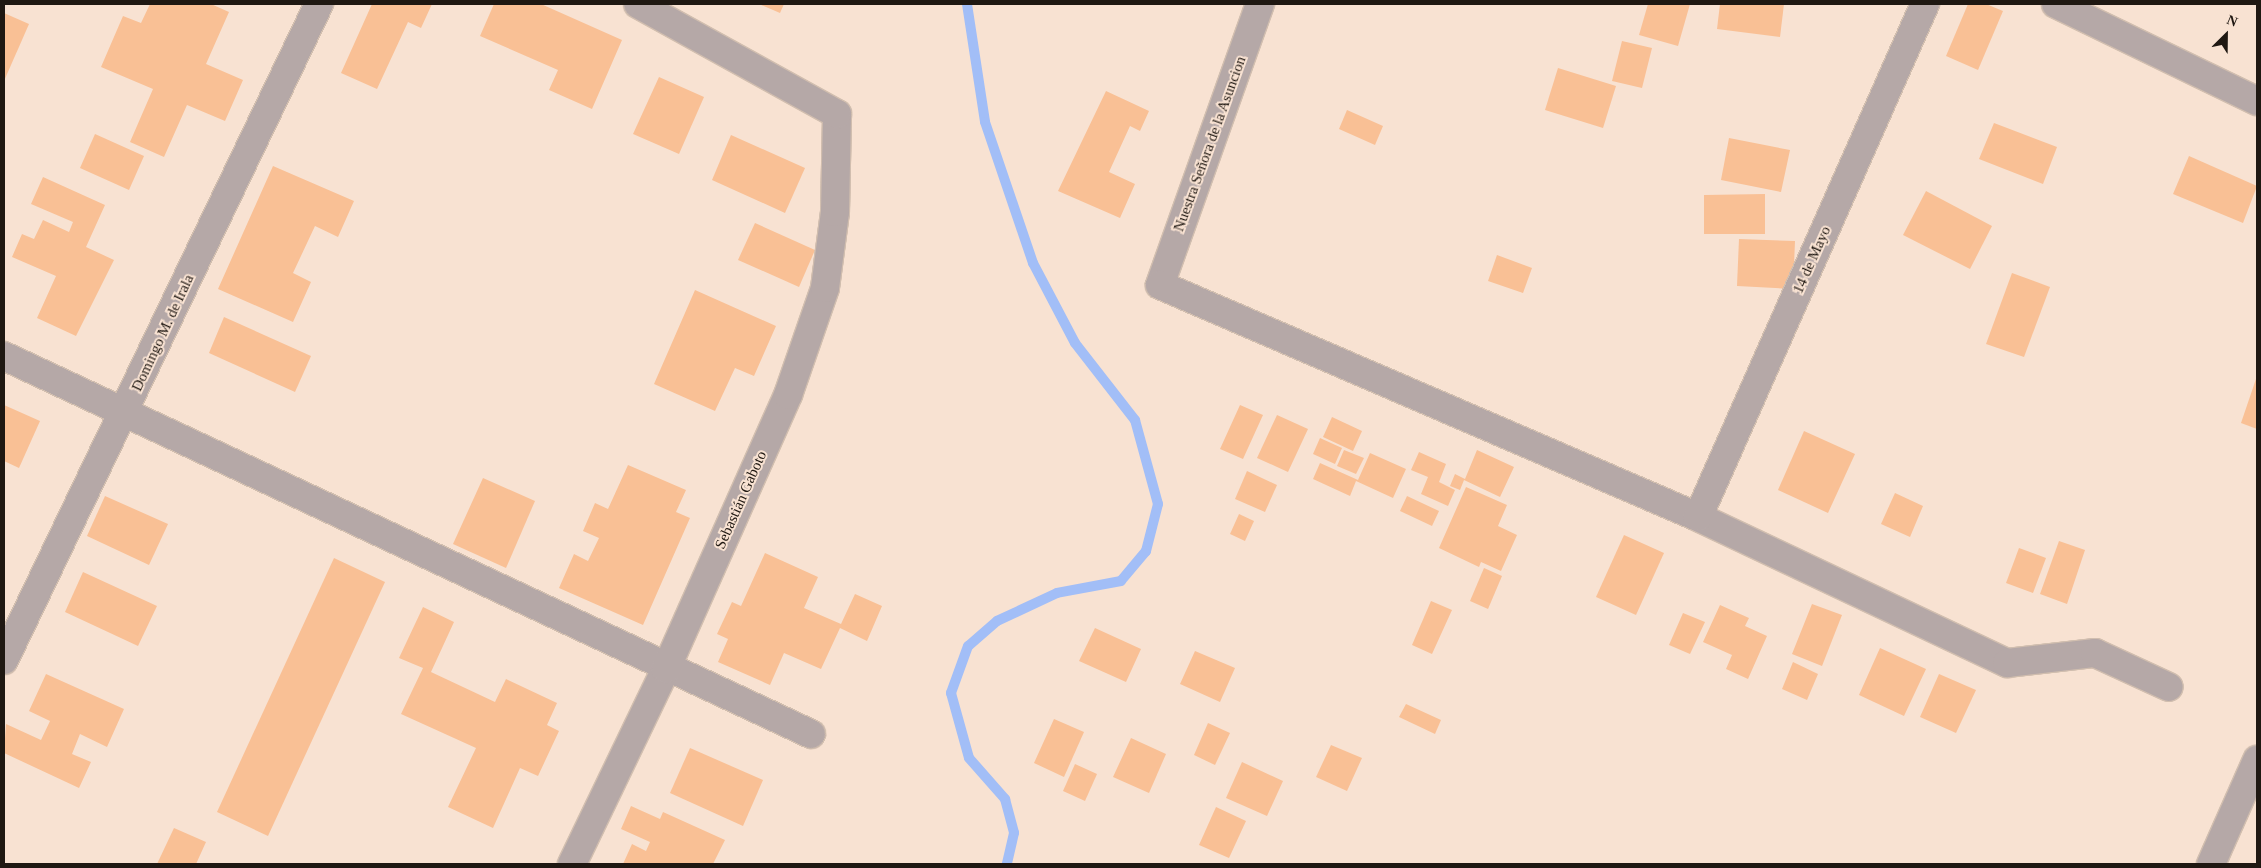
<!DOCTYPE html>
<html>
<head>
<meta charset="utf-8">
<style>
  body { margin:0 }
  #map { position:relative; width:2261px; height:868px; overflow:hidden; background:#f8e2d2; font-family:"Times New Roman",serif }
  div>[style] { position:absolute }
  .stream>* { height:10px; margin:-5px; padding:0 5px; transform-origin:5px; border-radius:5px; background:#a2bef7 }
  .building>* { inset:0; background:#f9c095 }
  .roads { filter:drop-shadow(1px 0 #d1beaf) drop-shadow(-1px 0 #d1beaf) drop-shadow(0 1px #d1beaf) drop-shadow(0 -1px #d1beaf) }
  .street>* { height:28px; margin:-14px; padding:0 14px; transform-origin:14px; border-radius:14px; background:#b5a8a7 }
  span { translate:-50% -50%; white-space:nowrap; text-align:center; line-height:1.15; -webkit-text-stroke:4px #f8e2d2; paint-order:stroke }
  .street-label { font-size:15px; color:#1f1812 }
  .frame { position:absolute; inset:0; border:5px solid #1f1812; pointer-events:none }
  .north { position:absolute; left:2201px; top:10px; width:50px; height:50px; -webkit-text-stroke:4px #f8e2d2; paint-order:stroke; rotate:23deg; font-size:14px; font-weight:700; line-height:20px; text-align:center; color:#1f1812 }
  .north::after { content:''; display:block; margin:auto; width:18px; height:22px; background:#1f1812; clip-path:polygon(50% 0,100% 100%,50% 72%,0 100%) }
</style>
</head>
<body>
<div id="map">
  <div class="stream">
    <div style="left:967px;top:4px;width:119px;rotate:81.3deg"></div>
    <div style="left:985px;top:122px;width:149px;rotate:71.2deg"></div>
    <div style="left:1033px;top:263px;width:90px;rotate:62.3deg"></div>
    <div style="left:1075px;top:343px;width:98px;rotate:52.1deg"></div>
    <div style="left:1135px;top:420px;width:87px;rotate:74.7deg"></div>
    <div style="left:1158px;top:504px;width:49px;rotate:104.3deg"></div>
    <div style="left:1146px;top:551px;width:39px;rotate:130deg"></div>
    <div style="left:1121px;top:581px;width:65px;rotate:169.4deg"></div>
    <div style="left:1057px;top:593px;width:66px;rotate:155deg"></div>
    <div style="left:997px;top:621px;width:38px;rotate:139deg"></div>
    <div style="left:968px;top:646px;width:50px;rotate:109.9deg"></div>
    <div style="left:951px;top:693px;width:67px;rotate:74.5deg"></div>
    <div style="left:969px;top:758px;width:55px;rotate:48.7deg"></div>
    <div style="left:1005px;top:799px;width:35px;rotate:75deg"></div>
    <div style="left:1014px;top:833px;width:32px;rotate:103deg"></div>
  </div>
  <div class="building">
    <div style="clip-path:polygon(150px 4px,211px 4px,229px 12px,206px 64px,243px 80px,225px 121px,187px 105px,164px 157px,130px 142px,153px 89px,101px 67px,123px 16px,141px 23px)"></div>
    <div style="clip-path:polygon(372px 4px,432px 4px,421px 28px,408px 22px,377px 89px,341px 73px)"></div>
    <div style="clip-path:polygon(494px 4px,541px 4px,622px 40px,592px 109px,549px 90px,558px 70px,480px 36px)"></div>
    <div style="clip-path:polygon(759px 4px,784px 4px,780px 13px)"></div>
    <div style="clip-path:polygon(1648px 4px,1690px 4px,1678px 46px,1639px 35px)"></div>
    <div style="clip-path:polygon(1720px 4px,1784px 4px,1780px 37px,1717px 29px)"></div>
    <div style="clip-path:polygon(1968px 4px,1986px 4px,2003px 11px,1978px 70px,1946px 56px)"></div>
    <div style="clip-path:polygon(4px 13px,29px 24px,4px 81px)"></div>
    <div style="clip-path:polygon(1622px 41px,1652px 48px,1642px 88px,1612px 81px)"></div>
    <div style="clip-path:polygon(1558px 68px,1616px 86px,1603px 128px,1545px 110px)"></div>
    <div style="clip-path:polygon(659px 77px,704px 97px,679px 154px,633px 134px)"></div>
    <div style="clip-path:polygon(1106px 91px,1149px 111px,1140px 131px,1130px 126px,1109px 172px,1135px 184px,1120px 218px,1058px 191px)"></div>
    <div style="clip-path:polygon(1347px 110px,1383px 126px,1375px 145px,1339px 129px)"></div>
    <div style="clip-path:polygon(1994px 123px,2057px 147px,2043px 184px,1979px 159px)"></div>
    <div style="clip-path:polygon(95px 134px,144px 156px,129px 190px,80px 168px)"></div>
    <div style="clip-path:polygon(731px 135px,805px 168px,785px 213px,712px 180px)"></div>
    <div style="clip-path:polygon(1729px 138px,1790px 150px,1781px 192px,1721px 180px)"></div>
    <div style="clip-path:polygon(2189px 156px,2257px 186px,2243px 223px,2173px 194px)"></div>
    <div style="clip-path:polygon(273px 166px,354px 201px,338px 237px,315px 226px,293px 273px,311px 282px,293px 322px,218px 289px)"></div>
    <div style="clip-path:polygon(43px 177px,105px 205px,86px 247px,114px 260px,76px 336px,37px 318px,56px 276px,12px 257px,22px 234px,34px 239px,43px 220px,69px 232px,73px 222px,31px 204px)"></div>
    <div style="clip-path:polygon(1926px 191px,1992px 226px,1970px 269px,1903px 235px)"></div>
    <div style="clip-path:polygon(1765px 194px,1765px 234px,1704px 234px,1704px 195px)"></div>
    <div style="clip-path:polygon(755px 223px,815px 250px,799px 287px,738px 260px)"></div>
    <div style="clip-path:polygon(1739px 239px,1795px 241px,1793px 289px,1737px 286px)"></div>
    <div style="clip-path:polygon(1497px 255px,1532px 268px,1523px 293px,1488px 281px)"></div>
    <div style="clip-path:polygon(2012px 273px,2050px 287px,2024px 357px,1986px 344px)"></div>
    <div style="clip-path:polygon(695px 290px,776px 326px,754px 376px,735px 368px,715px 411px,654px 384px)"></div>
    <div style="clip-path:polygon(224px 317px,311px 356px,295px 392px,209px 353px)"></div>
    <div style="clip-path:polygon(2257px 376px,2257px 429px,2241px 423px)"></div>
    <div style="clip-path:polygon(4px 405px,40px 421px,19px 468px,4px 461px)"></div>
    <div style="clip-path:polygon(1240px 405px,1263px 415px,1243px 459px,1220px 449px)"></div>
    <div style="clip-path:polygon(1277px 415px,1308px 429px,1288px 472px,1257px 458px)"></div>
    <div style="clip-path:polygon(1332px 417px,1362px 431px,1353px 451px,1323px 437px)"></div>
    <div style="clip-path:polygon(1804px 431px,1855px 454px,1828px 513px,1778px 490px)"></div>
    <div style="clip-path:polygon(1320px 438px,1342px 448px,1335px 464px,1313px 454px)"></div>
    <div style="clip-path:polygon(1344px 450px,1364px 458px,1356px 474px,1337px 466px)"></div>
    <div style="clip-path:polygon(1477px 450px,1514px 467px,1500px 497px,1464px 480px,1460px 490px,1450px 486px,1455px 474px,1465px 479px)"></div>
    <div style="clip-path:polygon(1419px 452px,1446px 464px,1439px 482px,1455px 490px,1448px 506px,1421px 494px,1428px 477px,1411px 470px)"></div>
    <div style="clip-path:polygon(1370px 453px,1406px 469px,1393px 498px,1356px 481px,1350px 496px,1313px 479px,1320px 463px,1358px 480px)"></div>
    <div style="clip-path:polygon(628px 465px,686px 490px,676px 512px,690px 518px,643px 625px,559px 588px,574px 554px,588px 561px,599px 538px,583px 531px,595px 503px,608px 509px)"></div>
    <div style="clip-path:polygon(1247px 471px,1277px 485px,1265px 512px,1235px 499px)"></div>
    <div style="clip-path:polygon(483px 478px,535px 501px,506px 568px,453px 544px)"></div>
    <div style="clip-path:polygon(1466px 487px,1507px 505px,1498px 526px,1517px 535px,1501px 571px,1481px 562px,1479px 567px,1439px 548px)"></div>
    <div style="clip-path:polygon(1895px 493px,1923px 506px,1910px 537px,1881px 524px)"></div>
    <div style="clip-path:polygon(105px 496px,168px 524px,149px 565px,87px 536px)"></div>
    <div style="clip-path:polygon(1407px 496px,1439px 511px,1432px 526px,1400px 511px)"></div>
    <div style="clip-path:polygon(1239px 514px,1254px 521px,1245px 541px,1230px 534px)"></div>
    <div style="clip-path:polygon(1624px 535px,1664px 553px,1636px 615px,1596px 597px)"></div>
    <div style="clip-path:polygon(2059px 541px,2085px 550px,2067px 604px,2040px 594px)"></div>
    <div style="clip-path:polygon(2019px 548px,2046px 558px,2033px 593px,2006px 583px)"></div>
    <div style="clip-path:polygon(765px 553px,818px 577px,804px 608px,841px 624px,855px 594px,882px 606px,867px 641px,840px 628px,821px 669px,784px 653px,770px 685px,718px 662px,728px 639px,717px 634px,732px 602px,741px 606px)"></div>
    <div style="clip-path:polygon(334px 558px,385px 582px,268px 836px,217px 812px)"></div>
    <div style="clip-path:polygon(1484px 568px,1502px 576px,1488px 609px,1470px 601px)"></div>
    <div style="clip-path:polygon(83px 572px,157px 606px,138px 646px,65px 612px)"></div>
    <div style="clip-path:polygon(1431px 601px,1452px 610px,1432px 654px,1412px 645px)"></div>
    <div style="clip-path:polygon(1812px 604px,1842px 615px,1822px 666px,1792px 654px)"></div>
    <div style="clip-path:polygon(1720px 605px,1749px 618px,1745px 626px,1767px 636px,1748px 679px,1726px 669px,1732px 655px,1703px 642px)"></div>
    <div style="clip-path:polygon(423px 607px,454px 622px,431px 672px,495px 702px,506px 679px,557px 703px,547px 725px,559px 731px,538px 776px,520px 768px,493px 828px,448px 807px,476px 748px,401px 714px,423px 668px,399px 658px)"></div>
    <div style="clip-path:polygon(1683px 613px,1705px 622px,1690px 654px,1669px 645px)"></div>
    <div style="clip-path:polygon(1095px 628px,1141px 649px,1126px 682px,1079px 661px)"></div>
    <div style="clip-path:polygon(1880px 648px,1926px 669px,1904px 716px,1859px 695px)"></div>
    <div style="clip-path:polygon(1195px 651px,1235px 668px,1220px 702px,1180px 684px)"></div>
    <div style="clip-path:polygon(1793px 662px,1818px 674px,1807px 700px,1782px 689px)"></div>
    <div style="clip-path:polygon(46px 674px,124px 709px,107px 747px,80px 734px,72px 754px,91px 762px,79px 788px,4px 753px,6px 724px,41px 740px,50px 721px,29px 711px)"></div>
    <div style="clip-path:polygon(1939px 674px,1976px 690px,1956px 733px,1920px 717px)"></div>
    <div style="clip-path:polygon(1406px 704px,1441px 720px,1435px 734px,1399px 717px)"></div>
    <div style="clip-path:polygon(1054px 719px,1084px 732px,1064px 777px,1034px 763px)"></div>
    <div style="clip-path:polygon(1208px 723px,1230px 733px,1215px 765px,1194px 755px)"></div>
    <div style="clip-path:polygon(1131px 738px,1166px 754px,1149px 793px,1113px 777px)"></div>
    <div style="clip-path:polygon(1331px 745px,1362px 758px,1347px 791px,1316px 777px)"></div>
    <div style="clip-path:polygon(690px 748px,763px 780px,743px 826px,670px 793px)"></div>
    <div style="clip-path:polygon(1242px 762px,1283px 781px,1267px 816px,1226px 798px)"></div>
    <div style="clip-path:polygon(1075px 764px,1097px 774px,1085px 801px,1063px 791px)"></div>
    <div style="clip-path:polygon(631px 806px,660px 819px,663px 812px,725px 840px,713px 864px,623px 864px,632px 844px,646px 851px,650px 842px,621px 829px)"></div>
    <div style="clip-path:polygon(1216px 807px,1246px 821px,1229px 858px,1199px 845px)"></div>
    <div style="clip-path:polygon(174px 828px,206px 842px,196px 864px,157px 864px)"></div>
  </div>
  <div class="roads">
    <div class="street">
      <div style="left:1260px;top:4px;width:298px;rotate:109.6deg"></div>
      <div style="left:1160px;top:285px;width:586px;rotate:23.33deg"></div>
      <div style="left:1698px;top:517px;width:342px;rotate:25.3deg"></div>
      <div style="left:2007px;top:663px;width:89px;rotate:-6.5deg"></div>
      <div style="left:2095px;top:653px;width:81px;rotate:24.7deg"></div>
      <div style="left:2056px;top:4px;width:223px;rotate:25.8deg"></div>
      <div style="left:4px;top:356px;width:891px;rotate:25.1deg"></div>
      <div style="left:1698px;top:517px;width:561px;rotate:-66.13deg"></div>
      <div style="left:4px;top:660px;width:728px;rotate:-64.35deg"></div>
      <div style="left:572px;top:864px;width:216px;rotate:-64.3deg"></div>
      <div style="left:666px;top:669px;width:300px;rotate:-66deg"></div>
      <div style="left:788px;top:395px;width:113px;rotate:-70.9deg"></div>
      <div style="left:825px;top:288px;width:77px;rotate:-82.5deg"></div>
      <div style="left:835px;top:212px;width:98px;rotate:-88.8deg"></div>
      <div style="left:837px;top:114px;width:227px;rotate:-151.1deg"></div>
      <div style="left:2211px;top:864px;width:114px;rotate:-66.1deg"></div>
    </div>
  </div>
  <div class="street-label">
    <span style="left:1210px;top:144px;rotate:-70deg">Nuestra Señora de la Asuncion</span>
    <span style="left:1812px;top:260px;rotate:-66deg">14 de Mayo</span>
    <span style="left:163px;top:333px;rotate:-65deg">Domingo M. de Irala</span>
    <span style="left:741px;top:500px;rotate:-66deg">Sebastián Gaboto</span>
  </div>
  <div class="frame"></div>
  <div class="north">N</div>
</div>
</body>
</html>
